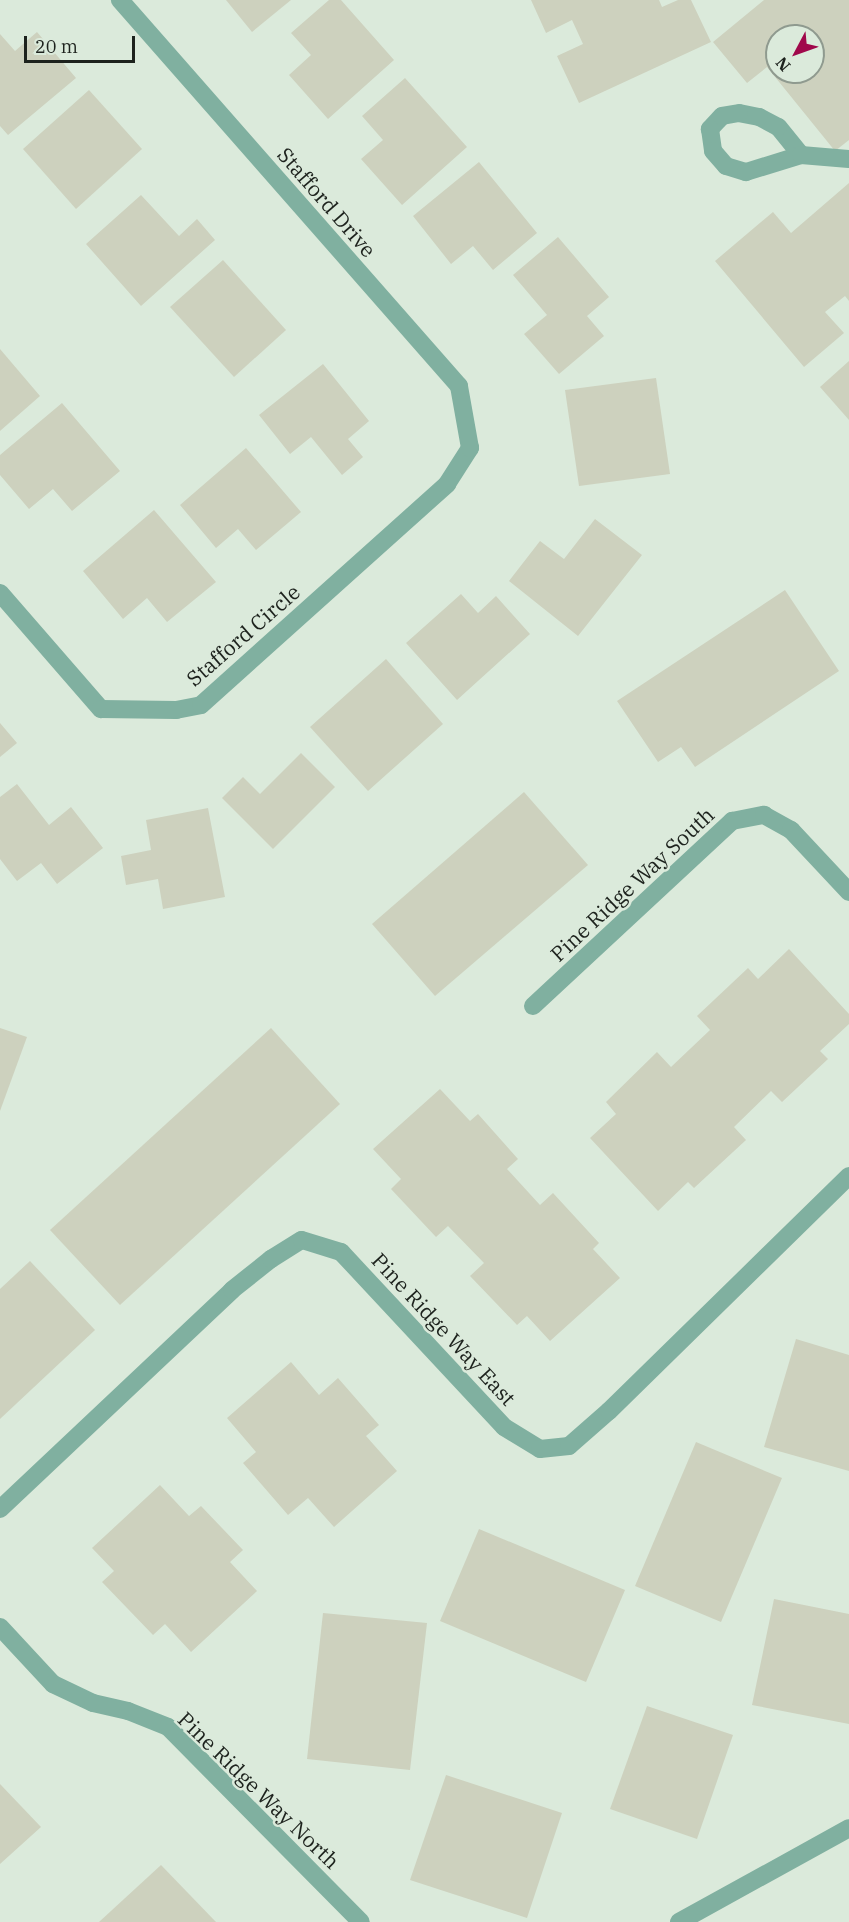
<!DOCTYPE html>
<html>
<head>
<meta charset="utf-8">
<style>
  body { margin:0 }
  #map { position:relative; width:849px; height:1922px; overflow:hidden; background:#dbeadb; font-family:"IBM Plex Serif",serif }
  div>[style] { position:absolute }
  .building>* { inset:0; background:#cdd1be }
  .minor>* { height:18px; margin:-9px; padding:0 9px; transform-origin:9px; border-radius:9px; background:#80b0a0 }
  span { translate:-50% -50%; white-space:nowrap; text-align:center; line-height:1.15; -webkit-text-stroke:5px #dbeadb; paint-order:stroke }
  .street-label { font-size:21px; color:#1d221d }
  .north { position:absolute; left:765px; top:24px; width:60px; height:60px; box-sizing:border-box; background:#dbeadb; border:2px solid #8f9a8f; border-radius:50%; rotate:229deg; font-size:16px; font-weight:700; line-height:24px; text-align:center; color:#1d221d }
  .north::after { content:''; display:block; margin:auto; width:21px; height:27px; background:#a0084b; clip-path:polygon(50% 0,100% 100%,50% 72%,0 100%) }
  .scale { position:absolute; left:24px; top:36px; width:111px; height:27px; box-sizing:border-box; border:3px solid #1d221d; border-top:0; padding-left:8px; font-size:18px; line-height:21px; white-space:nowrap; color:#1d221d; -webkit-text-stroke:4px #dbeadb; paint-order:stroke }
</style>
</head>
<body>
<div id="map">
  <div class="building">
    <div style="clip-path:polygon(226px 0,291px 0,252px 32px)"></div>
    <div style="clip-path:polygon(329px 0,341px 0,394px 60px,328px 119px,289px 75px,311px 55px,291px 33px)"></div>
    <div style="clip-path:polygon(531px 0,659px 0,662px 7px,678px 0,691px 0,711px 42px,579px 103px,557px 56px,583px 44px,572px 20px,546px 33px)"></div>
    <div style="clip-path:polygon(evenodd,764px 0,849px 0,849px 140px,835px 151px,767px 67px,747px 83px,713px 42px,764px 0,777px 36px,813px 36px,813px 72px,777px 72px,777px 36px)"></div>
    <div style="clip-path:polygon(37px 32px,76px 78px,8px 135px,0 126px,0 34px,15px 51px)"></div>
    <div style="clip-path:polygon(405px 78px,467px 147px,402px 205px,361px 159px,383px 140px,362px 116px)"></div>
    <div style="clip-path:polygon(89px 90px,142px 149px,76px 209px,23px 149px)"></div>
    <div style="clip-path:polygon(479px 162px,537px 233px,493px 270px,473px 246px,451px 264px,413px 216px)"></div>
    <div style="clip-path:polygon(849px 183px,849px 301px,845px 296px,825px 312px,844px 333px,804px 367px,715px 261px,773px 212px,791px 233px)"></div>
    <div style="clip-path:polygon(141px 195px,179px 236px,197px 219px,215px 240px,141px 306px,86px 244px)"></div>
    <div style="clip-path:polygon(558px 237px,609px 297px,587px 316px,604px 336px,559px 374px,524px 334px,547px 315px,513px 275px)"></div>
    <div style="clip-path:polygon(223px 260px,286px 330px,234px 377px,170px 307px)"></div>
    <div style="clip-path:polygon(0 349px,40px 396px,0 431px)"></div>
    <div style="clip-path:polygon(849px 361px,849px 420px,820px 387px)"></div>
    <div style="clip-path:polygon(323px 364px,369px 421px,348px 439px,363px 457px,342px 475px,311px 437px,290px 454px,259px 415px)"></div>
    <div style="clip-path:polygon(656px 378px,670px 474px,579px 486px,565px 390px)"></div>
    <div style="clip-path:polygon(62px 403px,120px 471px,72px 511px,53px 489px,29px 509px,0 475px,0 455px)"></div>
    <div style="clip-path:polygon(246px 448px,301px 512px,256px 550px,238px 529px,216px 548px,180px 505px)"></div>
    <div style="clip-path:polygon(154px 510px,216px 582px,167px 622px,147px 598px,123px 619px,83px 571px)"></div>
    <div style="clip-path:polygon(595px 519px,642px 555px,578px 636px,509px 581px,540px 541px,564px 559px)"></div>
    <div style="clip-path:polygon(785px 590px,839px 671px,695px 767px,681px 747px,658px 762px,617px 701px)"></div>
    <div style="clip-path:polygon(461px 594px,478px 613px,496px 596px,530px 634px,457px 700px,406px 643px)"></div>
    <div style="clip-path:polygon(386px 659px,443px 724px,368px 791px,310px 727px)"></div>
    <div style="clip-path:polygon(0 723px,17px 743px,0 757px)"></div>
    <div style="clip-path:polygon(301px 753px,335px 787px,273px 849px,222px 798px,243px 777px,260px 794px)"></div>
    <div style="clip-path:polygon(17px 784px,49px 825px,71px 807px,103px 848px,57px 884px,41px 863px,17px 881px,0 859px,0 797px)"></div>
    <div style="clip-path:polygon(524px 792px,588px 865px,435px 996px,372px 924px)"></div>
    <div style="clip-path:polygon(208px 808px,225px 897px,163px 909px,158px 879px,126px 885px,121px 856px,151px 850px,146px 820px)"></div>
    <div style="clip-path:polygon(789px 949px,849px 1014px,849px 1024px,820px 1051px,828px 1059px,782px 1102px,771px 1091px,734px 1127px,746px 1140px,694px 1188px,688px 1182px,658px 1211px,590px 1138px,616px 1114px,606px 1102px,657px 1052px,671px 1067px,710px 1030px,697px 1016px,748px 968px,758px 979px)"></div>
    <div style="clip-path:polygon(0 1028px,27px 1037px,0 1111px)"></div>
    <div style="clip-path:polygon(271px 1028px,340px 1104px,120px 1305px,50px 1230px)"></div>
    <div style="clip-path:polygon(440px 1089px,470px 1121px,478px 1114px,518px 1159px,507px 1169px,540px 1205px,553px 1193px,599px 1243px,593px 1249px,620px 1278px,550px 1341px,527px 1316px,517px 1325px,470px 1276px,484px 1263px,448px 1226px,436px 1237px,391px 1189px,401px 1179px,373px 1149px)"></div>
    <div style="clip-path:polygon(30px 1261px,95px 1330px,0 1419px,0 1289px)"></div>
    <div style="clip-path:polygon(796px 1339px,849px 1355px,849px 1471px,764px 1447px)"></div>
    <div style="clip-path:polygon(291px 1362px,319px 1395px,338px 1378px,379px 1425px,366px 1436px,397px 1471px,334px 1527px,308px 1498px,288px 1515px,243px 1463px,256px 1452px,227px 1418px)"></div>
    <div style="clip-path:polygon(696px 1442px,782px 1478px,721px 1622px,635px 1586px)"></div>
    <div style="clip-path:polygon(160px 1485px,189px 1516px,201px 1506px,243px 1550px,230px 1562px,257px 1591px,191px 1652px,165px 1624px,153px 1635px,102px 1582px,114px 1571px,92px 1548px)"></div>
    <div style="clip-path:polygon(479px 1529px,625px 1590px,586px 1682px,440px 1621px)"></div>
    <div style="clip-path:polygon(774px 1599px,849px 1614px,849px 1724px,752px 1705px)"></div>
    <div style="clip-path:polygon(323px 1613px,427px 1623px,410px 1770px,307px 1759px)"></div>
    <div style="clip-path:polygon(647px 1706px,733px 1735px,697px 1839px,610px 1809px)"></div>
    <div style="clip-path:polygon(446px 1775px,562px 1813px,527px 1918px,410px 1880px)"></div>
    <div style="clip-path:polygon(0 1784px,41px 1827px,0 1864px)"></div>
    <div style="clip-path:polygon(161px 1865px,216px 1922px,99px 1922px)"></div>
  </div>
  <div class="minor">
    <div style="left:801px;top:155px;width:36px;rotate:-129deg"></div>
    <div style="left:778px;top:127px;width:21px;rotate:-152deg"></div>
    <div style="left:759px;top:117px;width:20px;rotate:-169deg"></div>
    <div style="left:739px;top:113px;width:17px;rotate:170deg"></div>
    <div style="left:722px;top:116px;width:18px;rotate:133deg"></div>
    <div style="left:710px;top:129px;width:22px;rotate:82deg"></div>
    <div style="left:713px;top:151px;width:20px;rotate:49deg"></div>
    <div style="left:726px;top:166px;width:21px;rotate:17deg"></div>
    <div style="left:746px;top:172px;width:58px;rotate:-17.2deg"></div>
    <div style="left:801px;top:155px;width:48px;rotate:4.8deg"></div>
    <div style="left:0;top:593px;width:154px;rotate:49deg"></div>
    <div style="left:101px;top:709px;width:75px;rotate:0.8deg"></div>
    <div style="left:176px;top:710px;width:25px;rotate:-11deg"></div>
    <div style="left:201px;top:705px;width:331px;rotate:-41.9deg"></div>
    <div style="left:447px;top:484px;width:43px;rotate:-57.4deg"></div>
    <div style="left:470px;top:448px;width:63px;rotate:-100.1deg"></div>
    <div style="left:459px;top:386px;width:514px;rotate:-131.29deg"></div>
    <div style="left:533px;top:1006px;width:272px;rotate:-42.9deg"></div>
    <div style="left:732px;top:821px;width:33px;rotate:-11deg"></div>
    <div style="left:764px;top:815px;width:31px;rotate:29deg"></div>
    <div style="left:791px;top:830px;width:85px;rotate:46.9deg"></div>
    <div style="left:0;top:1509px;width:319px;rotate:-43.3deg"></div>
    <div style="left:232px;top:1290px;width:50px;rotate:-38.5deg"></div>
    <div style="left:271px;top:1259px;width:36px;rotate:-32deg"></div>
    <div style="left:302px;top:1240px;width:41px;rotate:17.1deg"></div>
    <div style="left:341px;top:1252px;width:239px;rotate:47deg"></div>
    <div style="left:504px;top:1427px;width:42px;rotate:31.4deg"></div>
    <div style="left:540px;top:1449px;width:29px;rotate:-6deg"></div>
    <div style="left:569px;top:1446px;width:53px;rotate:-41.2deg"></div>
    <div style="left:609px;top:1411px;width:336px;rotate:-44.4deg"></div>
    <div style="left:0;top:1627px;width:78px;rotate:47.1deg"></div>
    <div style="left:53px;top:1684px;width:44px;rotate:25.4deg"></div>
    <div style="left:93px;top:1703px;width:36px;rotate:13deg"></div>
    <div style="left:128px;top:1711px;width:43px;rotate:21.8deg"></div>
    <div style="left:168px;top:1727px;width:274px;rotate:45.3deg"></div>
    <div style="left:679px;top:1922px;width:194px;rotate:-28.9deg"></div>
  </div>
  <div class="street-label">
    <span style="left:327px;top:202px;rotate:49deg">Stafford Drive</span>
    <span style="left:243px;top:635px;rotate:-41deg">Stafford Circle</span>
    <span style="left:632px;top:884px;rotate:-43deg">Pine Ridge Way South</span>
    <span style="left:444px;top:1329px;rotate:47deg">Pine Ridge Way East</span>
    <span style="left:259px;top:1790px;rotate:44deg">Pine Ridge Way North</span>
  </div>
  <div class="north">N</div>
  <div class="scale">20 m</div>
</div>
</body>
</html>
